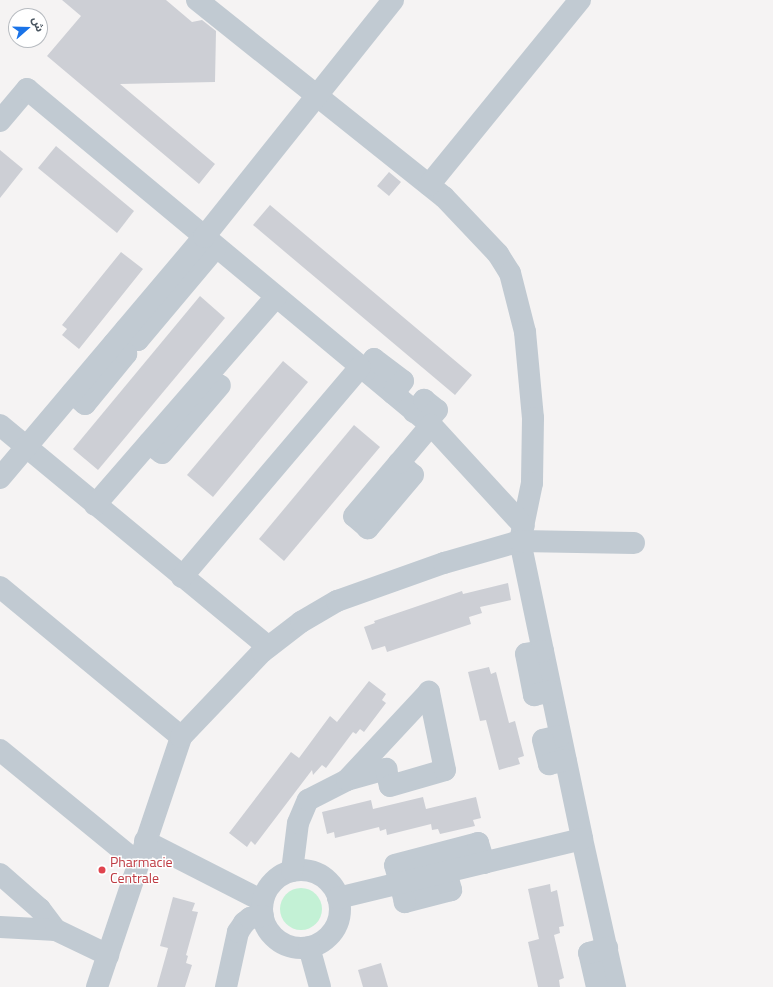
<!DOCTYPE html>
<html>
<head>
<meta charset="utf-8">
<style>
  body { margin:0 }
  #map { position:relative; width:773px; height:987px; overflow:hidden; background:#f5f3f3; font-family:"Titillium Web","Noto Sans Arabic",sans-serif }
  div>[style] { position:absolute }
  .green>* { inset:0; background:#c3f1d5 }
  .round { border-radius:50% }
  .building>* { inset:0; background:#cdcfd5 }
  .street>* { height:22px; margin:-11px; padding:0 11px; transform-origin:11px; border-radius:11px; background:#c1cad2 }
  .street>.ring { margin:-11px; padding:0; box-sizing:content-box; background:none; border:22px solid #c1cad2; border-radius:50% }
  .dots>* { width:11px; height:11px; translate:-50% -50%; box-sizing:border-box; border:2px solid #fff; border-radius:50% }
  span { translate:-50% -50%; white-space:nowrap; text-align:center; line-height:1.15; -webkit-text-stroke:3px #fff; paint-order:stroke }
  .health-label { font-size:14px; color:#be3a42 }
  .left { translate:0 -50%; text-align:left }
  .north { position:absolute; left:8px; top:8px; width:40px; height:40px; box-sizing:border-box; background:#fff; border:1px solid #b7bbc0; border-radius:50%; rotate:70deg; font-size:11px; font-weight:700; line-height:16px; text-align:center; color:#4a5661 }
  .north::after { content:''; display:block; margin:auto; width:14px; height:18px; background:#1a73e8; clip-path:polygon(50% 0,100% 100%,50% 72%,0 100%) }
</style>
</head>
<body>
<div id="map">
  <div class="green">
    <div class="round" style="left:280px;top:888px;width:42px;height:42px"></div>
  </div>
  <div class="building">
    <div style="clip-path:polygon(62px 0,166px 0,192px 22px,202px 20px,216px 31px,215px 82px,120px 84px,215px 164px,199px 184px,47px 56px,81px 16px)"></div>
    <div style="clip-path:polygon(56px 146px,134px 211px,117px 233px,38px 168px)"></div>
    <div style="clip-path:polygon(0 150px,23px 169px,0 198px)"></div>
    <div style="clip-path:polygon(389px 172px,401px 182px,389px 196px,377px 186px)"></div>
    <div style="clip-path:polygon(270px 205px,472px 375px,455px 395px,253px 225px)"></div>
    <div style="clip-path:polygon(121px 252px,143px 269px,79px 349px,62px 335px,67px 329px,62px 325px)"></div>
    <div style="clip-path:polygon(200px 296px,225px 318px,98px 470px,73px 449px)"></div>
    <div style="clip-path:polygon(283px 361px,308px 382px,213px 497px,187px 475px)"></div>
    <div style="clip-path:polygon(354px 425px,380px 447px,284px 561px,259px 539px)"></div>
    <div style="clip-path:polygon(508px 583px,511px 600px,480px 607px,482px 613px,469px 617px,471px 624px,387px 652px,385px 646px,372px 650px,364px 627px,375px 623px,374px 621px,462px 591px,463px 594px)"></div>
    <div style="clip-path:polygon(489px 667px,491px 674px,496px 672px,509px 723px,515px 721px,524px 756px,518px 758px,520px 764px,499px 770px,486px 720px,480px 721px,468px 672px)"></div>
    <div style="clip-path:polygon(369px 681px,386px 694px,382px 700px,386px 703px,364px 732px,360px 729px,356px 734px,353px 732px,326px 768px,322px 765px,313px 775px,312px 770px,255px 845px,251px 841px,247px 847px,229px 833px,291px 752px,299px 758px,330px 716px,337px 722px)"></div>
    <div style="clip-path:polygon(423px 797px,426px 809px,476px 797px,481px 818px,473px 820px,475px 826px,440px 834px,438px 829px,432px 830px,431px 824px,387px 835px,386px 829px,380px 831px,379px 827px,335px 838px,334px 832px,327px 834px,322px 812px,371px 800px,373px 809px)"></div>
    <div style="clip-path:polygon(550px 884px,551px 892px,557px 890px,564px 926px,559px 927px,560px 933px,554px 935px,564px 978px,559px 980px,560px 987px,538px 987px,528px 942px,539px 939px,528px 889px)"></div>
    <div style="clip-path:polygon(173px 897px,195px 903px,192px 911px,198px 912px,186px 955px,188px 956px,186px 963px,192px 965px,185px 987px,157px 987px,168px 948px,160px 946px)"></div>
    <div style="clip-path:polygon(381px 963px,388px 987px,363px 987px,358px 970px)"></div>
  </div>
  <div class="street">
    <div style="left:197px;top:0;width:316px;rotate:38.6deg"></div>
    <div style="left:444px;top:197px;width:79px;rotate:46.5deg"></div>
    <div style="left:498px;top:254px;width:22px;rotate:58deg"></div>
    <div style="left:510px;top:273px;width:61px;rotate:75.7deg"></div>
    <div style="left:525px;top:332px;width:86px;rotate:84.7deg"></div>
    <div style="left:533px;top:418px;width:65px;rotate:90.9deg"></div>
    <div style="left:532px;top:483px;width:59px;rotate:101.7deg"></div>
    <div style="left:520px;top:541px;width:304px;rotate:78.2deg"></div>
    <div style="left:582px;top:839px;width:152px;rotate:77.4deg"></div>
    <div style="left:0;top:121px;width:42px;rotate:-49.8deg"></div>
    <div style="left:27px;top:89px;width:525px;rotate:39.75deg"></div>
    <div style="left:431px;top:425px;width:137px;rotate:47.4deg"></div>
    <div style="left:429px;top:185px;width:239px;rotate:-50.8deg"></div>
    <div style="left:126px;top:329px;width:16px;rotate:43deg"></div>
    <div style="left:138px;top:340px;width:121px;rotate:-50deg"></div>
    <div style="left:365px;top:371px;width:15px;rotate:-53deg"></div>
    <div style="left:374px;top:359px;width:36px;rotate:37deg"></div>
    <div style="left:403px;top:381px;width:16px;rotate:128deg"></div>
    <div style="left:72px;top:393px;width:17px;rotate:40deg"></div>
    <div style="left:85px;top:404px;width:65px;rotate:-50.6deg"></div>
    <div style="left:126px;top:354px;width:16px;rotate:-140deg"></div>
    <div style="left:414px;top:412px;width:16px;rotate:-50deg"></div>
    <div style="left:424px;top:400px;width:16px;rotate:38deg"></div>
    <div style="left:437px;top:410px;width:16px;rotate:130deg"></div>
    <div style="left:0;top:425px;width:348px;rotate:39.6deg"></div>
    <div style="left:149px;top:443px;width:16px;rotate:38deg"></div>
    <div style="left:162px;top:453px;width:89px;rotate:-49.5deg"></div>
    <div style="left:399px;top:463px;width:18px;rotate:41deg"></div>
    <div style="left:413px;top:475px;width:70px;rotate:130.3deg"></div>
    <div style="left:368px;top:528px;width:18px;rotate:-139deg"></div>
    <div style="left:354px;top:516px;width:70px;rotate:-49.7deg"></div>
    <div style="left:399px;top:463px;width:50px;rotate:-49.9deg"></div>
    <div style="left:0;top:478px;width:316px;rotate:-49.8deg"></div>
    <div style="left:204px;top:237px;width:303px;rotate:-51.4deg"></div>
    <div style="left:95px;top:505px;width:276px;rotate:-49deg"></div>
    <div style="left:182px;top:577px;width:275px;rotate:-49.7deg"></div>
    <div style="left:0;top:587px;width:235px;rotate:39.6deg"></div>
    <div style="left:543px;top:651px;width:17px;rotate:170deg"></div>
    <div style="left:526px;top:654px;width:42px;rotate:79deg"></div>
    <div style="left:534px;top:695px;width:17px;rotate:-13deg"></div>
    <div style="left:560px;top:736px;width:17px;rotate:167deg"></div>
    <div style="left:543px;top:740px;width:25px;rotate:76deg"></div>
    <div style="left:549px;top:764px;width:17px;rotate:-13deg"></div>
    <div style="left:0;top:750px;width:178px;rotate:39.3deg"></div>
    <div style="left:145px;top:841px;width:132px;rotate:27deg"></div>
    <div class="ring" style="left:262px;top:870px;width:56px;height:56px"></div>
    <div style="left:292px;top:871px;width:48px;rotate:-82.9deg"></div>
    <div style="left:298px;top:823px;width:25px;rotate:-67deg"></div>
    <div style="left:308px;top:800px;width:44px;rotate:-27.1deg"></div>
    <div style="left:347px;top:780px;width:41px;rotate:-15.8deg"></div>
    <div style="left:386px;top:769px;width:17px;rotate:77deg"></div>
    <div style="left:390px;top:786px;width:57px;rotate:-16.2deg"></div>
    <div style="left:445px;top:770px;width:80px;rotate:-101.6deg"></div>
    <div style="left:429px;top:692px;width:120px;rotate:133deg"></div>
    <div style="left:446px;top:872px;width:19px;rotate:74deg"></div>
    <div style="left:451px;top:890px;width:48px;rotate:165.4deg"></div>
    <div style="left:405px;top:902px;width:38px;rotate:-105deg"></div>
    <div style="left:395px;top:865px;width:86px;rotate:-14.8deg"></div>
    <div style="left:478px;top:843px;width:21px;rotate:73deg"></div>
    <div style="left:0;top:874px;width:53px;rotate:41.2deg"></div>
    <div style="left:40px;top:909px;width:26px;rotate:53deg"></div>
    <div style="left:338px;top:898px;width:251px;rotate:-13.6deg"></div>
    <div style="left:0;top:927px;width:56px;rotate:3.1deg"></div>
    <div style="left:56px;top:930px;width:58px;rotate:25.7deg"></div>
    <div style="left:309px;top:947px;width:41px;rotate:74.6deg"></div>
    <div style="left:97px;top:987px;width:264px;rotate:-71.4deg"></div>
    <div style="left:181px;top:737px;width:117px;rotate:-46.4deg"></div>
    <div style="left:262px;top:652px;width:49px;rotate:-37.6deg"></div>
    <div style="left:301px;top:622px;width:42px;rotate:-30.3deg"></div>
    <div style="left:337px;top:601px;width:114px;rotate:-19.6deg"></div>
    <div style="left:444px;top:563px;width:79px;rotate:-16.1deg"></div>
    <div style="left:520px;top:541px;width:114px;rotate:1deg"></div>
    <div style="left:226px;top:987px;width:56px;rotate:-77.7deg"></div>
    <div style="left:238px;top:932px;width:11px;rotate:-56deg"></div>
    <div style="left:244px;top:923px;width:8px;rotate:-40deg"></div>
    <div style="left:250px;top:918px;width:13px;rotate:-9deg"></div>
    <div style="left:597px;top:987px;width:35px;rotate:-103deg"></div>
    <div style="left:589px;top:953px;width:19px;rotate:-16deg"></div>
  </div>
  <div class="dots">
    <div style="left:102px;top:870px;background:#e0444e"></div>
  </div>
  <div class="health-label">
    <span class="left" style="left:110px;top:870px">Pharmacie<br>Centrale</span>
  </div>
  <div class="north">ش</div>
</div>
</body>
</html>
